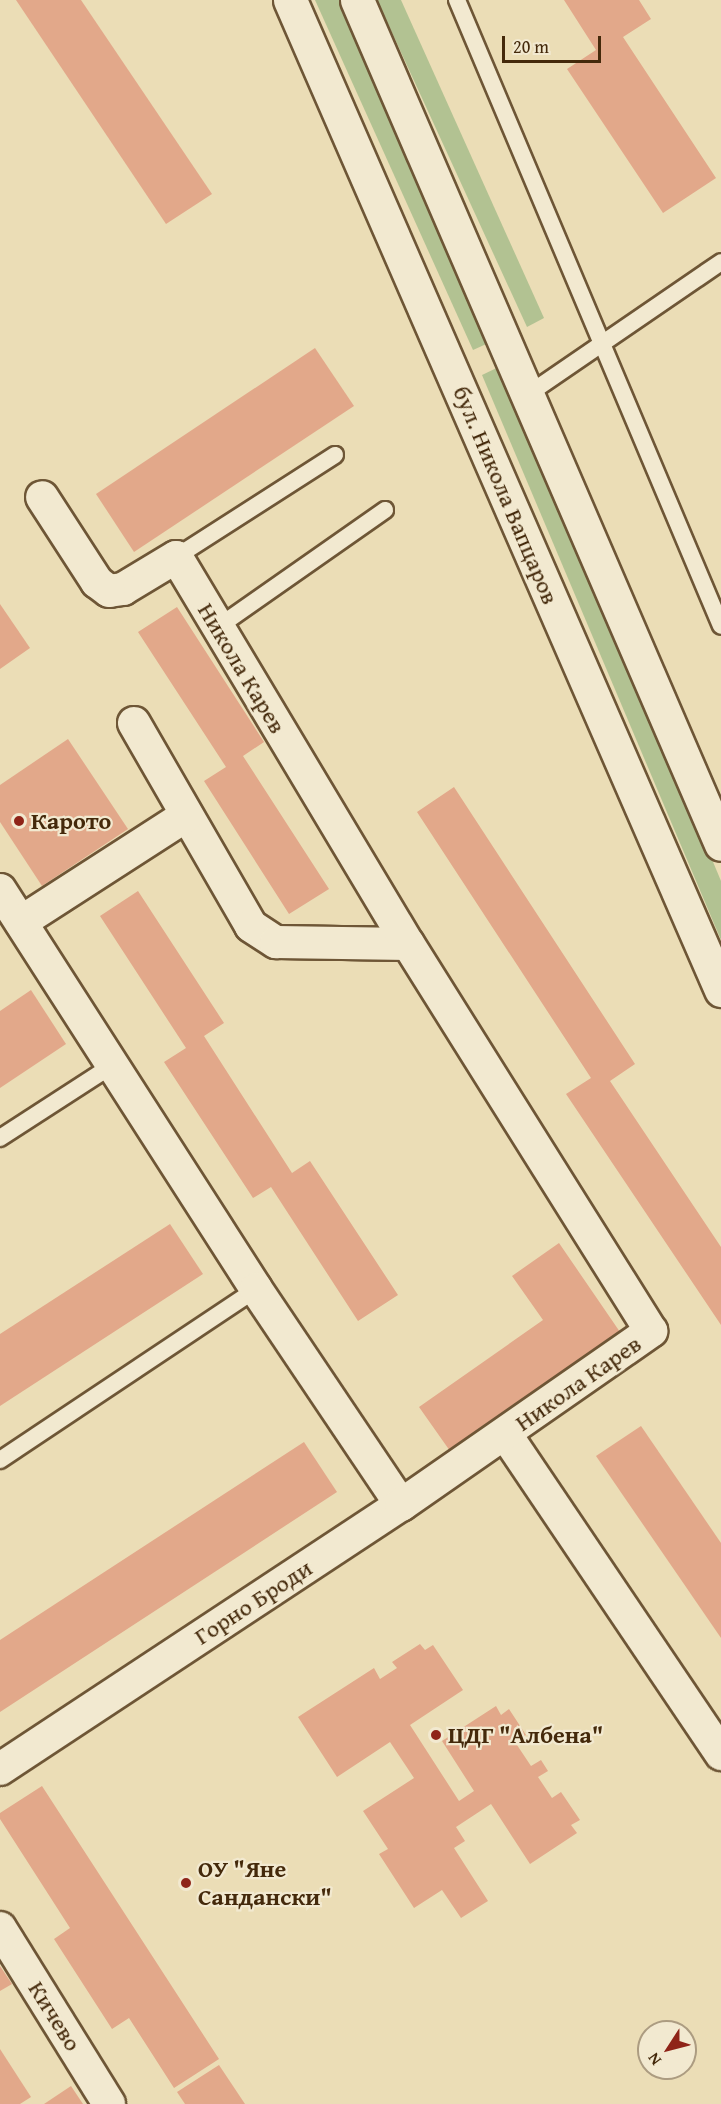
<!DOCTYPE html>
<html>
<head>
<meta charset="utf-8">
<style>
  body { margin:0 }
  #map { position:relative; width:721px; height:2104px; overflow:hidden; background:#ebddb6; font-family:"Gentium Book Plus",serif }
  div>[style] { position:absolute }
  .green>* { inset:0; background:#b2c292 }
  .building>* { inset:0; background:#e2a88a }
  .roads { filter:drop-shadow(2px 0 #6e5636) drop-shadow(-2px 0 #6e5636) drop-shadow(0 2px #6e5636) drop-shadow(0 -2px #6e5636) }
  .service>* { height:16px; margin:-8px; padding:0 8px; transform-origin:8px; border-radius:8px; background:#f2e9d0 }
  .minor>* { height:32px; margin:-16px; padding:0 16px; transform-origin:16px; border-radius:16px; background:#f2e9d0 }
  .tertiary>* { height:33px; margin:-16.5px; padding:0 16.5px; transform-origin:16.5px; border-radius:16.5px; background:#f2e9d0 }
  .dots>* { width:16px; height:16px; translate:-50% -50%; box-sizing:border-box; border:3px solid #f2e9d0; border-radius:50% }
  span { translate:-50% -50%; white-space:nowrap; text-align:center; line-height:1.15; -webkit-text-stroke:4.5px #f2e9d0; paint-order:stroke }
  .street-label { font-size:24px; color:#44290b }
  .poi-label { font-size:24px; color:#44290b; font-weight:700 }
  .left { translate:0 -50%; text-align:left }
  .north { position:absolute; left:637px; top:2020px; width:60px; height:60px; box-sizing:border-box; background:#f2e9d0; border:2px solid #ac9c81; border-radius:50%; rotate:234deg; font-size:16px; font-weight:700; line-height:24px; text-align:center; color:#44290b }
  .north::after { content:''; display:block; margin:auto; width:21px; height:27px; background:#8f2418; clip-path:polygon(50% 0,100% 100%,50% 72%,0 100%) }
  .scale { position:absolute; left:502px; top:36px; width:99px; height:27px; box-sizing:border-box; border:3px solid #44290b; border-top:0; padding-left:8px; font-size:18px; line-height:21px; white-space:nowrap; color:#44290b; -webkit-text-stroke:4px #f2e9d0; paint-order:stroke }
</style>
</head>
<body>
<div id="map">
  <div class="green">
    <div style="clip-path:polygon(315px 0,342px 0,493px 341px,473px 350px)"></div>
    <div style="clip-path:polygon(377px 0,401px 0,544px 318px,527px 327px)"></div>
    <div style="clip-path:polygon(505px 364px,721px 881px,721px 940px,482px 375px)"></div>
  </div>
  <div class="building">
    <div style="clip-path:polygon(16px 0,81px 0,212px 194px,166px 224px)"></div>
    <div style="clip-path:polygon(564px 0,639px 0,651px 19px,623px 37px,716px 178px,663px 213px,567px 69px,596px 50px)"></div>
    <div style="clip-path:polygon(315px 348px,354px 406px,134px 552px,96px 494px)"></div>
    <div style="clip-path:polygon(0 604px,30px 648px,0 669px)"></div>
    <div style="clip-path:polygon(177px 607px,264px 742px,243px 756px,329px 889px,289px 914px,204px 781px,226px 767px,138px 632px)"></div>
    <div style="clip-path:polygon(68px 739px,128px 829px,42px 886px,0 822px,0 785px)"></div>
    <div style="clip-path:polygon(454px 787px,635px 1064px,610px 1081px,721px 1247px,721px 1325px,566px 1094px,591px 1078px,417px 812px)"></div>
    <div style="clip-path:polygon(138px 891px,224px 1023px,204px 1036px,292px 1173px,310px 1161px,398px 1295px,358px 1321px,271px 1187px,253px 1198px,164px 1062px,186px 1048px,100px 916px)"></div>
    <div style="clip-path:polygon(31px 990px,66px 1044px,0 1088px,0 1011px)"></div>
    <div style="clip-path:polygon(170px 1224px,203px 1274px,0 1406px,0 1334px)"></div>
    <div style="clip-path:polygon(559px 1243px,620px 1332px,450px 1451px,419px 1407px,543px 1320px,512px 1276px)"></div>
    <div style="clip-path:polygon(641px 1426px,721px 1543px,721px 1638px,596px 1456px)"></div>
    <div style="clip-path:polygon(304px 1442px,337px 1492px,0 1712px,0 1640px)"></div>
    <div style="clip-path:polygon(420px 1644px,425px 1650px,433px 1645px,463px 1690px,410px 1725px,459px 1801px,474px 1791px,442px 1741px,496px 1706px,501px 1715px,509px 1709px,526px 1735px,515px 1742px,531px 1766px,541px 1760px,548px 1771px,538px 1777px,552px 1798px,561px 1792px,580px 1820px,571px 1825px,577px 1833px,530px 1864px,491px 1804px,456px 1827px,465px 1841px,454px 1848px,488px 1901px,461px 1918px,442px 1890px,414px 1908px,379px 1854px,388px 1849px,363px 1811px,414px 1778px,390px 1742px,337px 1777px,298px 1717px,374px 1668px,380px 1679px,397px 1668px,392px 1662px)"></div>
    <div style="clip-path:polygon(42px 1786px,219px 2059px,174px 2088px,129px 2018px,112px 2029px,54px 1939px,70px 1928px,0 1819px,0 1813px)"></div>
    <div style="clip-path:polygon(0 1966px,12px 1984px,0 1991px)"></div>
    <div style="clip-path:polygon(0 2049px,31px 2097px,20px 2104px,0 2104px)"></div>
    <div style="clip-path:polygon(219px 2065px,245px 2104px,185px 2104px,177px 2092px)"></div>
    <div style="clip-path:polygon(71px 2086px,83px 2104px,44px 2104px)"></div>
  </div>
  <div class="roads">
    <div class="service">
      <div style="left:457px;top:0;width:679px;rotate:67.13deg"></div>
      <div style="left:527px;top:395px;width:235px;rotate:-34.4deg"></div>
      <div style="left:176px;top:557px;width:189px;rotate:-32.7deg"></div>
      <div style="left:218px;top:627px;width:204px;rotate:-35deg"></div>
      <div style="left:0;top:1138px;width:135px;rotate:-32.9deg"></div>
      <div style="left:0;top:1460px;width:308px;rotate:-33.7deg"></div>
    </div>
    <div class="minor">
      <div style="left:134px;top:723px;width:234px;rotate:60deg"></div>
      <div style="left:251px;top:926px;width:30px;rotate:33deg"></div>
      <div style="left:276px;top:942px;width:132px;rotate:0.9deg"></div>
      <div style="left:0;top:890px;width:474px;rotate:57.3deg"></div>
      <div style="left:256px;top:1289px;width:260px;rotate:56.1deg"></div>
      <div style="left:21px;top:922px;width:197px;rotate:-32.8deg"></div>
      <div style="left:506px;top:1435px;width:385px;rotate:56deg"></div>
      <div style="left:0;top:1769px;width:480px;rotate:-33.4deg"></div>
      <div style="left:401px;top:1505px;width:305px;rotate:-34.8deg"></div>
      <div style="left:651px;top:1331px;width:457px;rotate:-122.1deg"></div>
      <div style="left:408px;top:944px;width:451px;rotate:-120.9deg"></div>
      <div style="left:176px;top:557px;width:62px;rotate:148.9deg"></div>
      <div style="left:123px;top:589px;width:14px;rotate:172deg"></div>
      <div style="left:109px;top:591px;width:15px;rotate:-143deg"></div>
      <div style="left:97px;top:582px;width:101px;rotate:-122.9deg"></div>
      <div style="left:0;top:1928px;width:207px;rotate:58.2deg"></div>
    </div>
    <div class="tertiary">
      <div style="left:290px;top:0;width:1080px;rotate:66.47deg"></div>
      <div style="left:357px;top:0;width:919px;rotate:66.67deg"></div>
    </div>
  </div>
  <div class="dots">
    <div style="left:19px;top:821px;background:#8f2418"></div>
    <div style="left:436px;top:1735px;background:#8f2418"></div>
    <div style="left:186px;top:1883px;background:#8f2418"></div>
  </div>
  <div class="street-label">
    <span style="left:506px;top:495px;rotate:67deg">бул. Никола Вапцаров</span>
    <span style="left:242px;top:668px;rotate:59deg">Никола Карев</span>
    <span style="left:578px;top:1383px;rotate:-35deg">Никола Карев</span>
    <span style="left:253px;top:1602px;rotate:-33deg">Горно Броди</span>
    <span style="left:55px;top:2016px;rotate:58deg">Кичево</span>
  </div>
  <div class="poi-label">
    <span class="left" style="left:31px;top:821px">Карото</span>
    <span class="left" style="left:448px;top:1735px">ЦДГ "Албена"</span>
    <span class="left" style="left:198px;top:1883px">ОУ "Яне<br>Сандански"</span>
  </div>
  <div class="north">N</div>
  <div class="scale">20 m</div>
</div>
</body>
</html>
